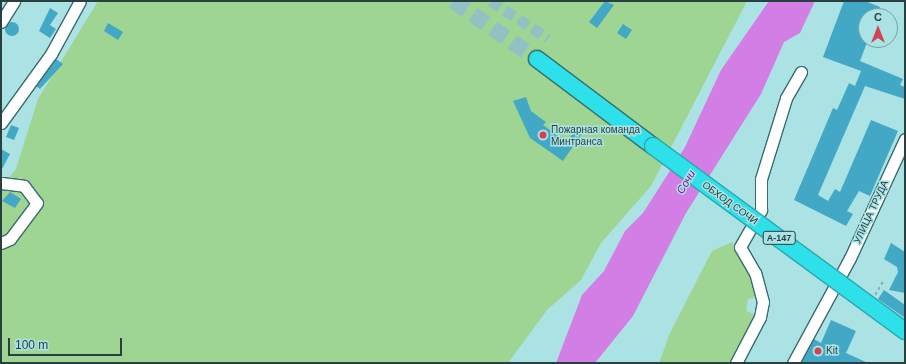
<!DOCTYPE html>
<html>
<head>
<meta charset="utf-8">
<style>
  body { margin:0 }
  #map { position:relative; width:906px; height:364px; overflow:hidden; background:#abe2e4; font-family:Helvetica,sans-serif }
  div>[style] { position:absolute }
  .green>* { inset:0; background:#9fd593 }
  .water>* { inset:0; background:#d27ee5 }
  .building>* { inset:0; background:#43a8c5 }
  .round { border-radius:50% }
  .minor-tunnel>* { height:11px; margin-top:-5.5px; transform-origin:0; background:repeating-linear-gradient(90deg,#91c1c3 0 11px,transparent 0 16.5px) }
  .highway-tunnel>* { height:16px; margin-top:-8px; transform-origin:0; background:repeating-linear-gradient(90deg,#91c1c3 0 16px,transparent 0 24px) }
  .path>* { height:1.5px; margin-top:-0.75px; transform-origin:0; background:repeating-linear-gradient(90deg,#83afb1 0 3px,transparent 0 6px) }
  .roads { filter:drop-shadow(1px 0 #386c6f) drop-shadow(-1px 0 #386c6f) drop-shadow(0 1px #386c6f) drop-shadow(0 -1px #386c6f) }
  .minor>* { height:11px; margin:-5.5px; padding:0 5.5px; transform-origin:5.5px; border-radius:5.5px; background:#fff }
  .highway>* { height:16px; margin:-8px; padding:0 8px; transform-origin:8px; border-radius:8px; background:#2ee0e9 }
  .bridges { filter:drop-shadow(1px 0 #2ca8ae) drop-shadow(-1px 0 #2ca8ae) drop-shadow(0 1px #2ca8ae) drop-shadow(0 -1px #2ca8ae) }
  .highway-bridge>* { height:16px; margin:-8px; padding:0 8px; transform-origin:8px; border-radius:8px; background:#2ee0e9 }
  .dots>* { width:11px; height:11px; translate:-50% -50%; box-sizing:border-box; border:2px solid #abe2e4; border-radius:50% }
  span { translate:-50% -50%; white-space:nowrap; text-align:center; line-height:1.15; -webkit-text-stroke:3px #abe2e4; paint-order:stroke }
  .shield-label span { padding:1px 3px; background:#abe2e4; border:1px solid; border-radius:3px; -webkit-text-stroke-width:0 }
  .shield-label { font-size:9px; color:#293f40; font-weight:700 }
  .poi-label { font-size:10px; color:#293f40 }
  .left { translate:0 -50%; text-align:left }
  .street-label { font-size:10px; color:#293f40 }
  .water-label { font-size:11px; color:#801495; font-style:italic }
  .frame { position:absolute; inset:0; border:2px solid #293f40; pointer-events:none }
  .north { position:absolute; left:858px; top:8px; width:40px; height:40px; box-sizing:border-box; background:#abe2e4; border:1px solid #77a1a2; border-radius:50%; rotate:0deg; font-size:11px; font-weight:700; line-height:16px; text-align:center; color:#293f40 }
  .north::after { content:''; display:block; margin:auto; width:14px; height:18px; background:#d3434f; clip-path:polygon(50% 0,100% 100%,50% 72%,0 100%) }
  .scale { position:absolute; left:8px; top:338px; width:114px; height:18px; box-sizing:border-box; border:2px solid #293f40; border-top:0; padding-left:5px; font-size:12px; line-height:14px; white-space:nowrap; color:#293f40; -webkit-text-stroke:3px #abe2e4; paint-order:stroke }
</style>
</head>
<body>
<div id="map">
  <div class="green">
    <div style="clip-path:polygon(98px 1px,747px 1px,651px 186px,601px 243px,581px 280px,547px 310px,508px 363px,1px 363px,1px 188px,16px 169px,38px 99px)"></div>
    <div style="clip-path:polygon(732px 242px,751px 277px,756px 297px,748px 299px,746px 311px,756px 315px,732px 363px,659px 363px,670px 333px,712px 251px)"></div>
  </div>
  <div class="water">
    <div style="clip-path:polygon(769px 1px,815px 1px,800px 33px,784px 42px,761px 94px,686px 213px,633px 316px,595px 363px,556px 363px,582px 295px,604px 271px,625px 231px,643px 213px,685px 147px,721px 70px)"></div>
  </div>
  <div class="building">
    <div style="clip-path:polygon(605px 1px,614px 5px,597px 28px,589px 22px)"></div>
    <div style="clip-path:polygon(844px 1px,865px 1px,880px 7px,877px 16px,866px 16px,868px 40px,860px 61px,903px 79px,900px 85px,905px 87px,905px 99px,865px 86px,818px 195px,828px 201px,835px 189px,840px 192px,871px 120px,898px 131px,870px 196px,859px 191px,847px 211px,853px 214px,846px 226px,794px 200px,833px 108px,837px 110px,849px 83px,855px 86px,861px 71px,823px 57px)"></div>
    <div style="clip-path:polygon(50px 8px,58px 13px,50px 25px,56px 29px,50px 38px,39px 31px)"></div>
    <div class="round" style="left:5px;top:22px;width:14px;height:14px"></div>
    <div style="clip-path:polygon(108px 23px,123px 32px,118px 40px,104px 31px)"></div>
    <div style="clip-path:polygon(623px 24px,632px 30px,626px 39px,617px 33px)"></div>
    <div style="clip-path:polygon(56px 59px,63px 64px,40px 89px,36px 86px)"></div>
    <div style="clip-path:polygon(526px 97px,531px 111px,546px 122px,543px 125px,567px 142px,577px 127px,583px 132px,563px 161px,530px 138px,513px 101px)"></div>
    <div style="clip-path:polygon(11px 125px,19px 128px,14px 140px,6px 137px)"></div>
    <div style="clip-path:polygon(1px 149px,10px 154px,1px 171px)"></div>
    <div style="clip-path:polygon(10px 192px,21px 199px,15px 208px,2px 201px)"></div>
    <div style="clip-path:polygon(891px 243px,905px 252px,905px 293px,889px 290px,898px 272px,897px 267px,884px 259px)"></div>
    <div style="clip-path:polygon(884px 290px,905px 305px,905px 318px,878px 299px)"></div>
    <div style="clip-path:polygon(831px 320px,856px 331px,846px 353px,868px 363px,801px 363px,814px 339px,821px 343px)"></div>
  </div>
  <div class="minor-tunnel">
    <div style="left:491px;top:1px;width:68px;rotate:33deg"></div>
  </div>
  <div class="highway-tunnel">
    <div style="left:453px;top:1px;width:102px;rotate:34.6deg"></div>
  </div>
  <div class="path">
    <div style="left:875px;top:295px;width:16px;rotate:-60deg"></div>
  </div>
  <div class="roads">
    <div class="minor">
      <div style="left:1px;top:22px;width:25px;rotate:-58deg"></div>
      <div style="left:1px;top:123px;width:85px;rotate:-54.1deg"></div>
      <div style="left:51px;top:54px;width:60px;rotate:-61.3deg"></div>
      <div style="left:1px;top:183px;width:23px;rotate:7deg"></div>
      <div style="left:24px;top:186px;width:21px;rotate:53deg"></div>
      <div style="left:37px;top:203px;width:45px;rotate:126.9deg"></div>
      <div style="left:10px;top:239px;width:10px;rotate:156deg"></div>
      <div style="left:736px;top:363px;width:52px;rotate:-62.4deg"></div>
      <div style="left:760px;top:317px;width:15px;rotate:-79deg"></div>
      <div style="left:763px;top:302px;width:30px;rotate:-105deg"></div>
      <div style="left:755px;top:273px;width:30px;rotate:-120deg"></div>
      <div style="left:740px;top:247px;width:43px;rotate:-60.4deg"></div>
      <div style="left:761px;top:210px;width:31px;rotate:-90deg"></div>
      <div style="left:761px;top:179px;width:85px;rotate:-72.8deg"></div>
      <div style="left:786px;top:98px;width:30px;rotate:-60deg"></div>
      <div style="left:793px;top:363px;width:119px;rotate:-61.5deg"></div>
      <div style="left:850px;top:258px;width:131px;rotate:-65.2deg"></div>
    </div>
    <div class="highway">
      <div style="left:537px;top:59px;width:145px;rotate:36.9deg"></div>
    </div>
  </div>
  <div class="bridges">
    <div class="highway-bridge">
      <div style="left:653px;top:146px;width:313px;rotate:36.3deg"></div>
    </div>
  </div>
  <div class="dots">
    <div style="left:543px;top:135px;background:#d3434f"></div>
    <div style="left:818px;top:351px;background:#d3434f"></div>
  </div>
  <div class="shield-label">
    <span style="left:779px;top:238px">А-147</span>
  </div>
  <div class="poi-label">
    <span class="left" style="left:551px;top:135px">Пожарная команда<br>Минтранса</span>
    <span class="left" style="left:826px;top:351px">Kit</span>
  </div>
  <div class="street-label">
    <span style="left:730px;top:203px;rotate:36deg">ОБХОД СОЧИ</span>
    <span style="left:871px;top:212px;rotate:-65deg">УЛИЦА ТРУДА</span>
  </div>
  <div class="water-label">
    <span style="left:686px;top:182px;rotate:-59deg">Сочи</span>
  </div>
  <div class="frame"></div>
  <div class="north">С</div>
  <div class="scale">100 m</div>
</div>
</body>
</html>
